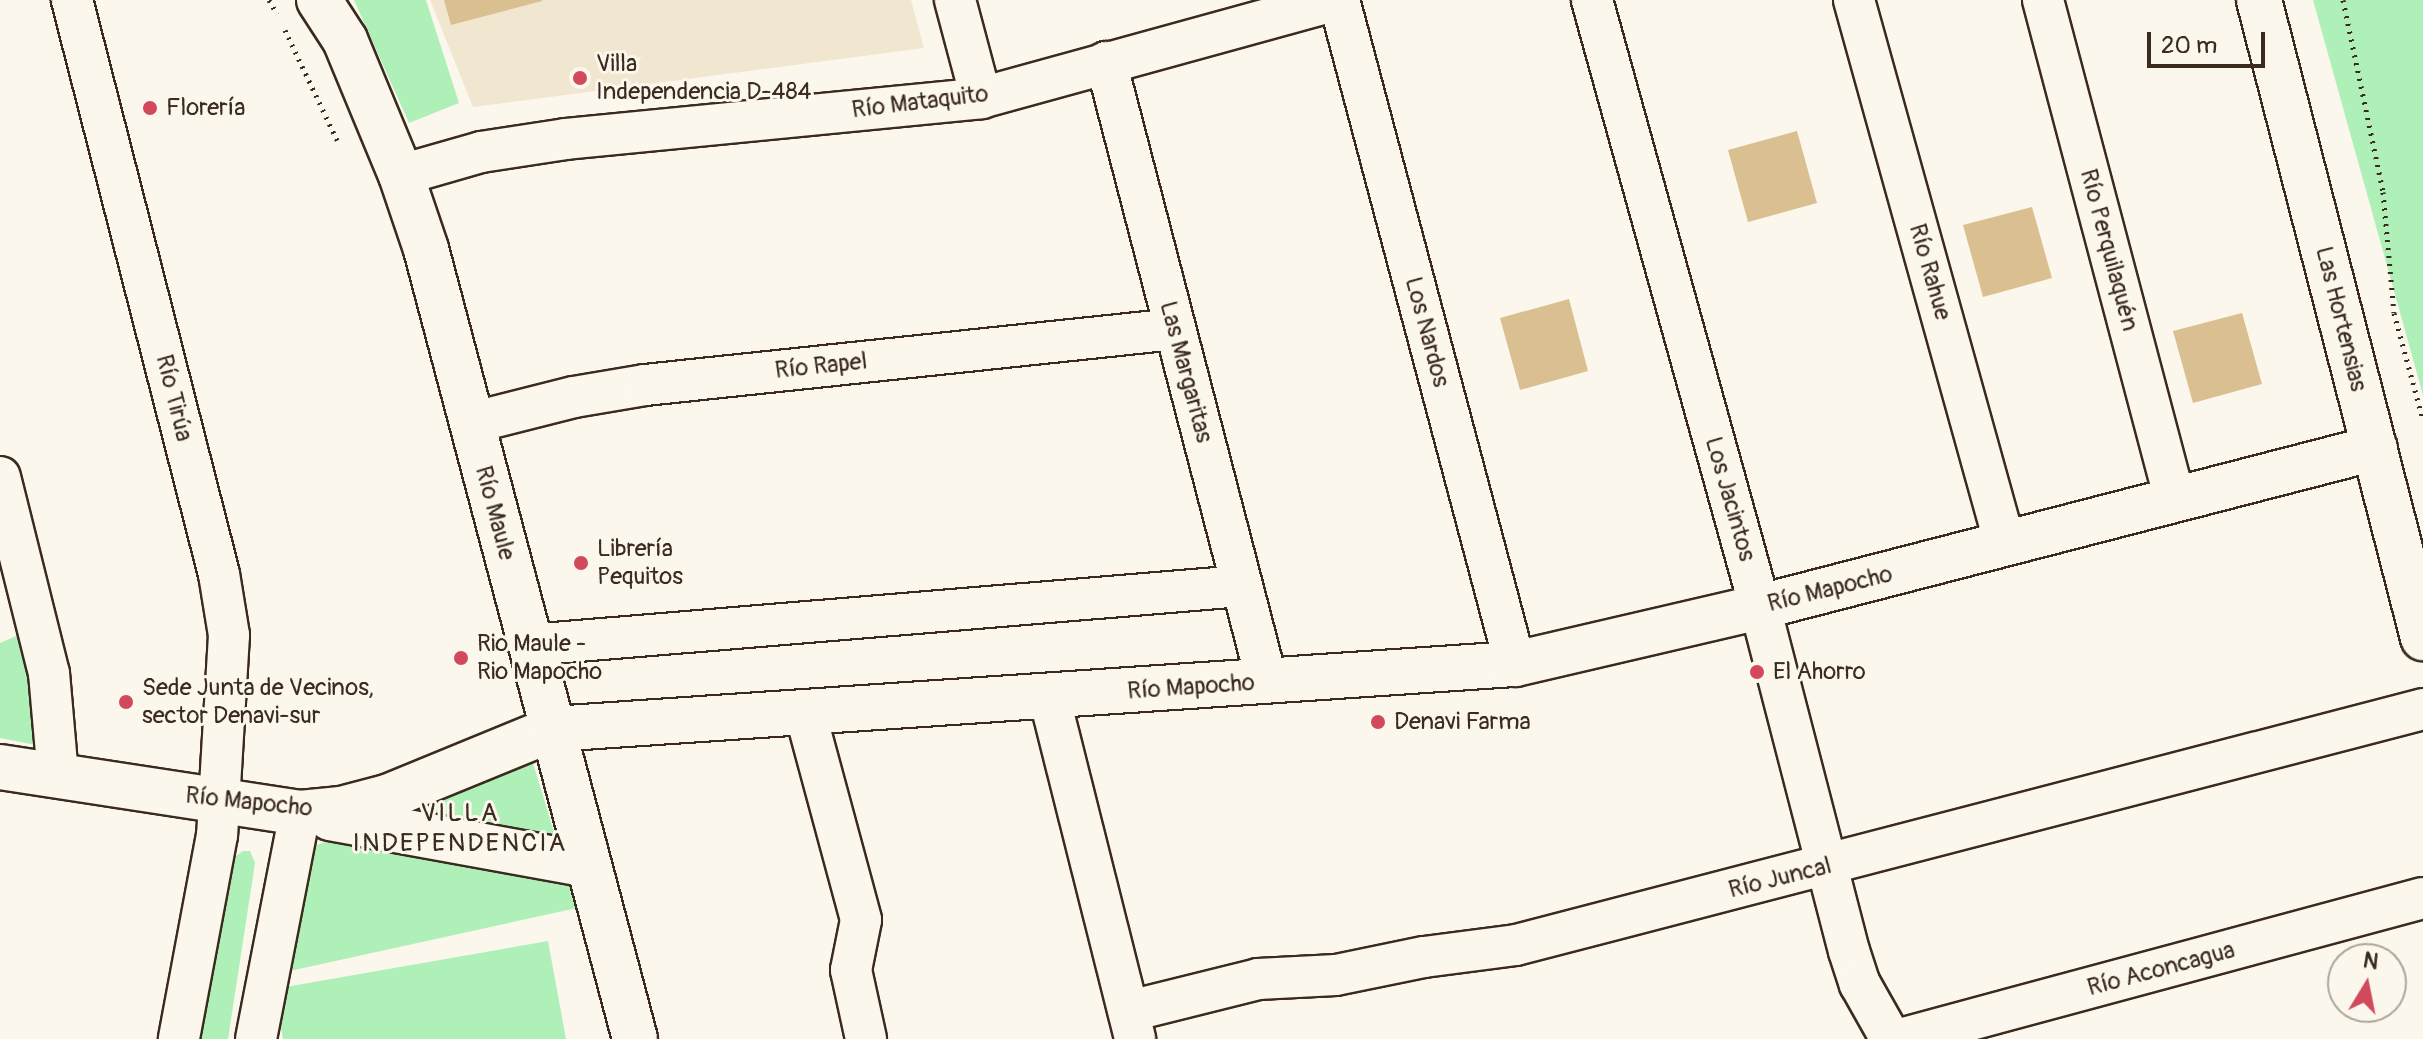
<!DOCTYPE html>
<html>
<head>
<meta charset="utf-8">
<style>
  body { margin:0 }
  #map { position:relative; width:2423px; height:1039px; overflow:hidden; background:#fbf7ec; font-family:Pangolin,sans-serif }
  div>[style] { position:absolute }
  .built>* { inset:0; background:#f1e6d0 }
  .green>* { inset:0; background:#aff0b9 }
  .building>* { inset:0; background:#dac090 }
  .path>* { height:5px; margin-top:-2.5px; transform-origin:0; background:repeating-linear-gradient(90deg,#3b2a1e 0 2px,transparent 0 8px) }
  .roads { filter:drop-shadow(2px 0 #3b2a1e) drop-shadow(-2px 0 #3b2a1e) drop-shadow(0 2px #3b2a1e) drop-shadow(0 -2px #3b2a1e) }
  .street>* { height:40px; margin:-20px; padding:0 20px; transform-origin:20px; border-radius:20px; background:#fbf7ec }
  .secondary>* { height:44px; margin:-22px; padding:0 22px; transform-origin:22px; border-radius:22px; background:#fbf7ec }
  .primary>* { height:44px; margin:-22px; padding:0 22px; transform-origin:22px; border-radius:22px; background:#fbf7ec }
  .dots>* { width:22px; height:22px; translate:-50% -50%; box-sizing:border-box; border:4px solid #fbf7ec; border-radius:50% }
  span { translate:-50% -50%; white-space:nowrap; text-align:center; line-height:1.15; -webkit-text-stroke:6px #fbf7ec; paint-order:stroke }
  .poi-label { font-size:24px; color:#3b2a1e }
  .left { translate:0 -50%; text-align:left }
  .street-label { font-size:24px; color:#3b2a1e }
  .neighbourhood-label { font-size:26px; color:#3b2a1e; letter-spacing:2px }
  .north { position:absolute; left:2327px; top:943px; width:80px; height:80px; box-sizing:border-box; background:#fbf7ec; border:2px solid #aea59a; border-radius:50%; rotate:10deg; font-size:22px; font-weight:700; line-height:32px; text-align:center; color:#3b2a1e }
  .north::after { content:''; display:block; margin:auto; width:28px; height:36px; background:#d1495b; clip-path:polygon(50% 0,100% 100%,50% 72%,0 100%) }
  .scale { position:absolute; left:2147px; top:32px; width:118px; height:36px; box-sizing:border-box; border:4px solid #3b2a1e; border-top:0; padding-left:10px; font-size:24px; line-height:28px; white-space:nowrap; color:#3b2a1e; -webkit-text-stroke:6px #fbf7ec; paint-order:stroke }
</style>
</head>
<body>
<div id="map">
  <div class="built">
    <div style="clip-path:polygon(430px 0,911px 0,924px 48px,473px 107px)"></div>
  </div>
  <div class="green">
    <div style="clip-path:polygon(354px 0,426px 0,459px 103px,409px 123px)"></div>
    <div style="clip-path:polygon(2313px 0,2423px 0,2423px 395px)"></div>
    <div style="clip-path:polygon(21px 634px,35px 673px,41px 746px,0 738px,0 643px)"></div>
    <div style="clip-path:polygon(533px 763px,577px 908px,285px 972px,312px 847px)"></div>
    <div style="clip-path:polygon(243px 851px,250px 851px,255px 863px,228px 1039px,193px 1039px,230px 860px)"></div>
    <div style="clip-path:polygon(548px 941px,566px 1039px,283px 1039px,274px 989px)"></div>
  </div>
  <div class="building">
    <div style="clip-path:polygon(444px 0,542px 0,542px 1px,451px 25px)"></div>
    <div style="clip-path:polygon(1797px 131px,1817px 203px,1748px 222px,1728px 150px)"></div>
    <div style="clip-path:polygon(2032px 207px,2052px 278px,1983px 297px,1963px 225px)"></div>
    <div style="clip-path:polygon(1569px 299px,1588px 371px,1520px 390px,1500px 318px)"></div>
    <div style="clip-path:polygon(2242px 313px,2262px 384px,2193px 403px,2173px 331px)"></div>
  </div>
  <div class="path">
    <div style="left:269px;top:0;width:16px;rotate:60deg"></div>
    <div style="left:2343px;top:0;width:196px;rotate:78.2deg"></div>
    <div style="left:2383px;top:192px;width:121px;rotate:84.8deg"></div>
    <div style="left:2394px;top:313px;width:111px;rotate:74.8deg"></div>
    <div style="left:285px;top:30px;width:122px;rotate:64.7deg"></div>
  </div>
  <div class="roads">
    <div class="street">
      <div style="left:72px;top:0;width:593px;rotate:75.64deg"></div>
      <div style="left:219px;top:574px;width:62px;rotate:80.7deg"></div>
      <div style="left:229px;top:635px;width:200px;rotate:93.4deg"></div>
      <div style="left:217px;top:835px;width:208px;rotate:100.6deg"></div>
      <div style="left:955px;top:0;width:101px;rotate:75.1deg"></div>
      <div style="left:1339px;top:0;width:687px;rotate:75.15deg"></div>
      <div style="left:1592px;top:0;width:630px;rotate:74.53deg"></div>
      <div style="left:1760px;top:607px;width:355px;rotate:75.5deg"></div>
      <div style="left:1849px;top:951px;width:35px;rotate:72deg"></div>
      <div style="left:1860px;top:984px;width:63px;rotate:60.6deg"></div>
      <div style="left:1854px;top:0;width:565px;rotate:74.49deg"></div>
      <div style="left:2043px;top:0;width:517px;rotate:75.21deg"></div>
      <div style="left:1106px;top:62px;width:641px;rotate:75.44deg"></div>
      <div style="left:401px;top:175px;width:83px;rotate:-16deg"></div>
      <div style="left:481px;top:152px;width:86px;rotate:-8.7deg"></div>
      <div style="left:566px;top:139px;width:417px;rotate:-5.6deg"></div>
      <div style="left:981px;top:98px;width:369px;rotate:-15.4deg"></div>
      <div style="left:471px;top:423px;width:106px;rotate:-14.2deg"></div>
      <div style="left:574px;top:397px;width:72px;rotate:-9.6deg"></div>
      <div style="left:645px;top:385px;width:533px;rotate:-6.03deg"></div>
      <div style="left:0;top:477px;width:202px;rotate:76deg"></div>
      <div style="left:49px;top:673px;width:103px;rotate:85deg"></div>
      <div style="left:530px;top:645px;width:714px;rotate:-4.74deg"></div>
      <div style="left:1049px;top:696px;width:354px;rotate:75.9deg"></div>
      <div style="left:805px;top:712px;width:215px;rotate:74.9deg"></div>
      <div style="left:861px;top:920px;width:51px;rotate:101.3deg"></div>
      <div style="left:851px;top:970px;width:71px;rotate:77.7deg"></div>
      <div style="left:1130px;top:1011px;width:132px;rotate:-14deg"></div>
      <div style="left:1258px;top:979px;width:78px;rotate:-2.9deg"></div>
      <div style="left:1336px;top:975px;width:90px;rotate:-11.6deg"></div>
      <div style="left:1424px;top:957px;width:93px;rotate:-7.4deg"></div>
      <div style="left:1516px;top:945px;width:937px;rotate:-14.58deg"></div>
      <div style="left:256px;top:1039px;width:230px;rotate:-79deg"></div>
      <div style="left:1900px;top:1039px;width:542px;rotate:-15.09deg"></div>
    </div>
    <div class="secondary">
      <div style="left:319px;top:0;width:48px;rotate:57deg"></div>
      <div style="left:345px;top:40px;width:146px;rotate:67.5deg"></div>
      <div style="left:401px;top:175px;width:78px;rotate:71.3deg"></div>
      <div style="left:426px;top:249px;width:817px;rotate:75.18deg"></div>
      <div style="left:0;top:767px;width:304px;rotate:8.7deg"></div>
      <div style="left:300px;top:813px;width:41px;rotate:-5.6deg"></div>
      <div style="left:341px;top:809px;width:48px;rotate:-14.6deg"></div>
      <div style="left:387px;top:797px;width:179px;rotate:-22.3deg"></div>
      <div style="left:553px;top:729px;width:964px;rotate:-3.87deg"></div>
      <div style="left:1515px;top:664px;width:252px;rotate:-13.1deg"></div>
      <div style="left:1760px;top:607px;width:635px;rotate:-14.5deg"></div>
      <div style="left:330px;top:818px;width:263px;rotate:10.3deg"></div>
    </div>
    <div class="primary">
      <div style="left:2259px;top:0;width:659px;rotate:75.58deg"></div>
    </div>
  </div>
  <div class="dots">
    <div style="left:580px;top:78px;background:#d1495b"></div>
    <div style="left:150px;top:108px;background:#d1495b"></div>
    <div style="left:581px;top:563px;background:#d1495b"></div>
    <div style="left:461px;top:658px;background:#d1495b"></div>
    <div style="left:1757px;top:672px;background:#d1495b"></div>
    <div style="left:126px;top:702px;background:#d1495b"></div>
    <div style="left:1378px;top:722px;background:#d1495b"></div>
  </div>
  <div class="poi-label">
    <span class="left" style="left:596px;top:78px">Villa<br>Independencia D-484</span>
    <span class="left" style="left:166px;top:108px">Florería</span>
    <span class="left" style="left:597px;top:563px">Librería<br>Pequitos</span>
    <span class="left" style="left:477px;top:658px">Rio Maule -<br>Rio Mapocho</span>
    <span class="left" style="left:1773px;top:672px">El Ahorro</span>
    <span class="left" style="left:142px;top:702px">Sede Junta de Vecinos,<br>sector Denavi-sur</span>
    <span class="left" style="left:1394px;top:722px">Denavi Farma</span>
  </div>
  <div class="street-label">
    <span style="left:920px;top:102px;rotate:-7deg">Río Mataquito</span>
    <span style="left:2109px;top:250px;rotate:75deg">Río Perquilaquén</span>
    <span style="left:1930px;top:272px;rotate:74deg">Río Rahue</span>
    <span style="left:2341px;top:319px;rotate:76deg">Las Hortensias</span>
    <span style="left:1427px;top:332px;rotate:75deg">Los Nardos</span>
    <span style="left:821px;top:366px;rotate:-6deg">Río Rapel</span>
    <span style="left:1186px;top:372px;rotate:75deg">Las Margaritas</span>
    <span style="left:174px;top:398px;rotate:76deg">Río Tirúa</span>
    <span style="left:1730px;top:499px;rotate:74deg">Los Jacintos</span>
    <span style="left:495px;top:513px;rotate:75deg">Río Maule</span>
    <span style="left:1830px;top:589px;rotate:-14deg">Río Mapocho</span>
    <span style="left:1191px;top:687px;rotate:-4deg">Río Mapocho</span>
    <span style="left:249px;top:802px;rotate:6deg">Río Mapocho</span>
    <span style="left:1780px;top:878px;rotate:-14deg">Río Juncal</span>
    <span style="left:2161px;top:969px;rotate:-15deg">Río Aconcagua</span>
  </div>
  <div class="neighbourhood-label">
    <span style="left:460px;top:829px">VILLA<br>INDEPENDENCIA</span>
  </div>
  <div class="north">N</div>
  <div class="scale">20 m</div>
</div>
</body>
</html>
